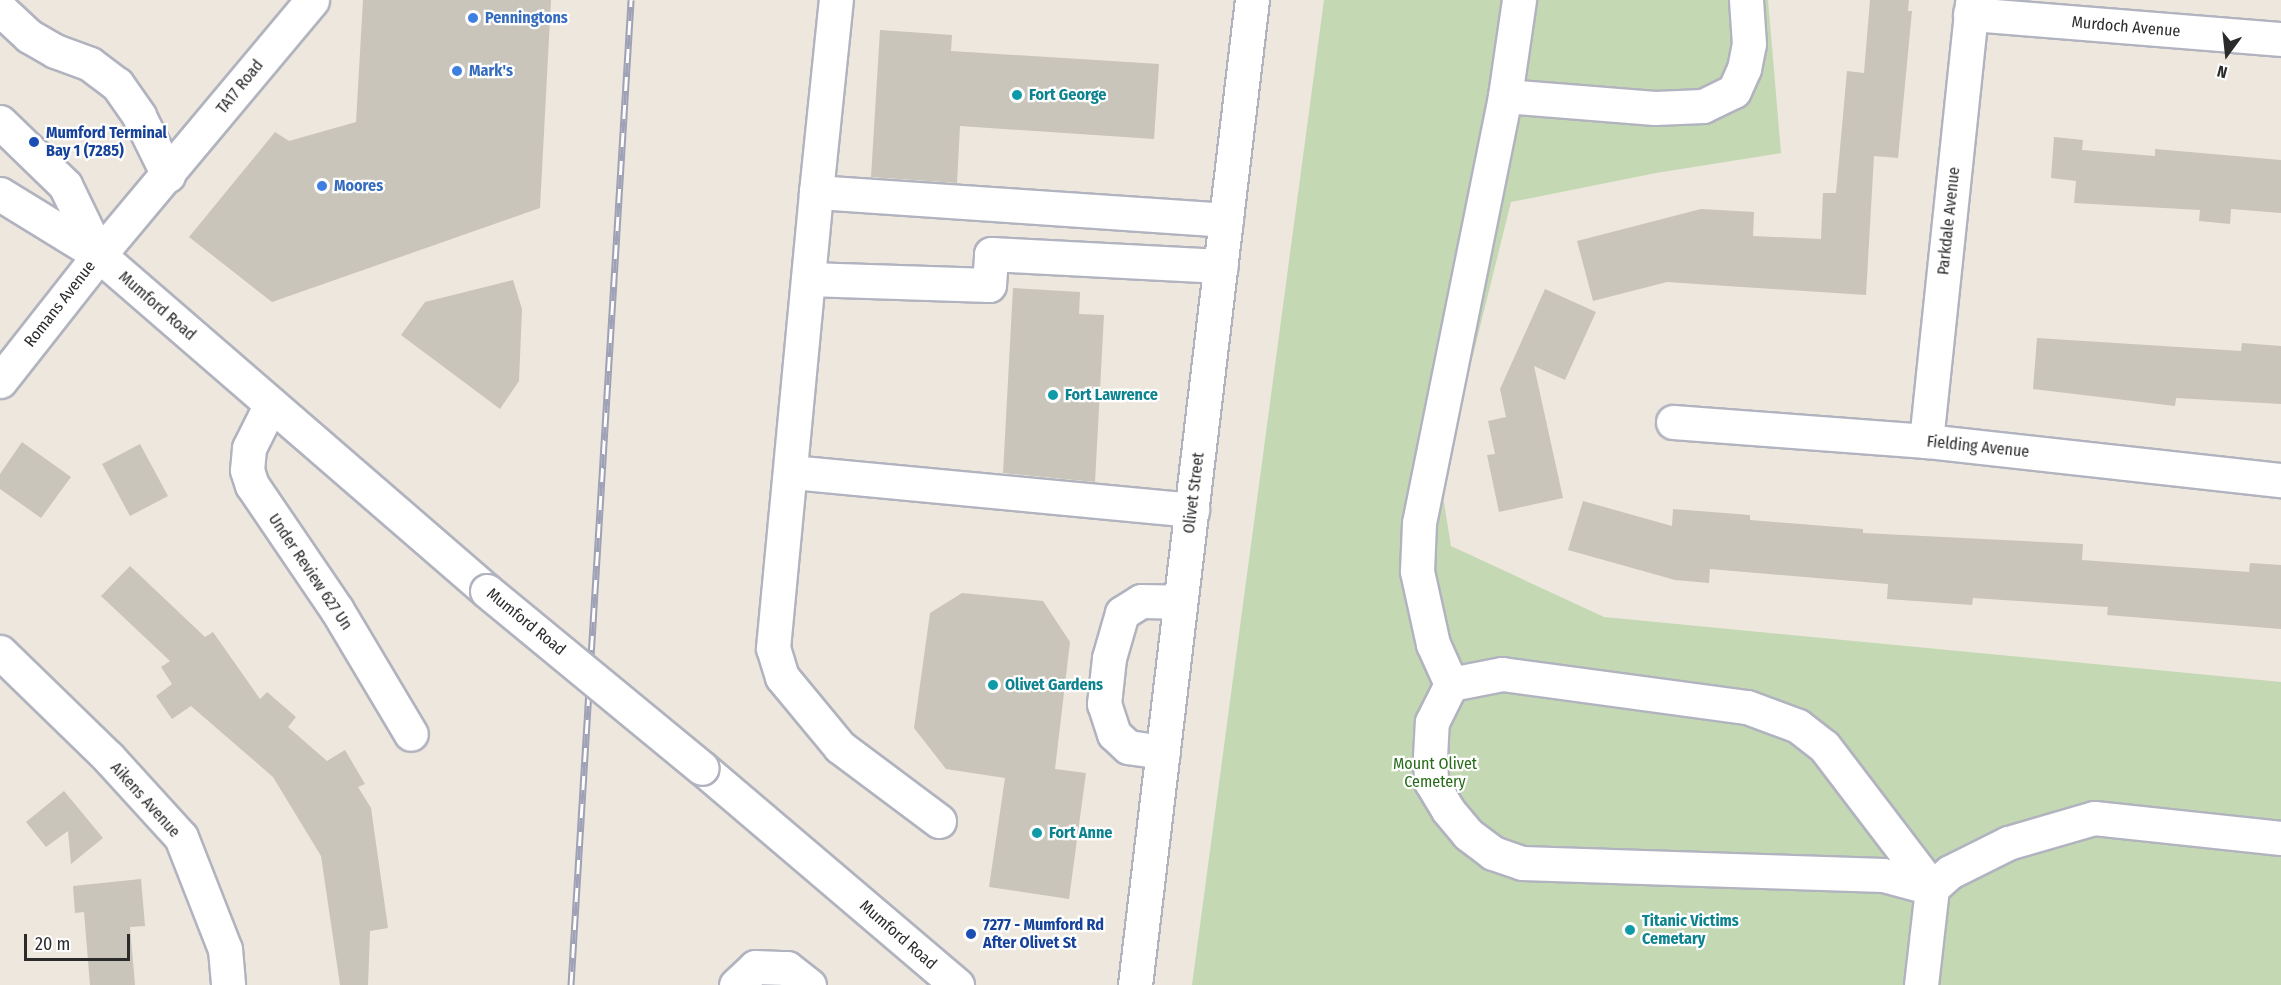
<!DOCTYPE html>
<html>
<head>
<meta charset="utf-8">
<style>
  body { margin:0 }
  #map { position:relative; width:2281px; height:985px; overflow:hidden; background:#ede7dd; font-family:"Fira Sans Condensed",sans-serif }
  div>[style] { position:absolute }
  .cemetery>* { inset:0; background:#c4d8b3 }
  .building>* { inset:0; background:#c9c5bb }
  .roads { filter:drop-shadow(2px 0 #b1b3bf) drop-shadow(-2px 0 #b1b3bf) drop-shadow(0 2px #b1b3bf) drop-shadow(0 -2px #b1b3bf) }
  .minor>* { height:33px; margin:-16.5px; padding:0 16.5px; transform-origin:16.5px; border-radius:16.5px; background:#fff }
  .rail>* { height:7px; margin-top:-3.5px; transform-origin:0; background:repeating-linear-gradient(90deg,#fff 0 14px,#9fa2b6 0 28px); box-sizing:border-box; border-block:2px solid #9fa2b6 }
  .bridges { filter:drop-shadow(2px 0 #b1b3bf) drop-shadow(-2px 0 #b1b3bf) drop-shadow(0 2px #b1b3bf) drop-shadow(0 -2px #b1b3bf) }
  .minor-bridge>* { height:33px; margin:-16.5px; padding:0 16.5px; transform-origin:16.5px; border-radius:16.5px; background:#fff }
  .dots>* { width:16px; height:16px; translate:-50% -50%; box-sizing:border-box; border:3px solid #fff; border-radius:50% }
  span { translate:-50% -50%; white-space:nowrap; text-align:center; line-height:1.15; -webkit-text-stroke:4.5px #fff; paint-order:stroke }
  .shop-label { font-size:16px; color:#366cbe; font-weight:700 }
  .left { translate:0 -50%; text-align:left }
  .street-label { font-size:16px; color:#2b2b2b }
  .culture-label { font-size:16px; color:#0d838f; font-weight:700 }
  .transit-label { font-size:16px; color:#164399; font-weight:700 }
  .park-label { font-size:16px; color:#266b18 }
  .north { position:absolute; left:2197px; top:24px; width:60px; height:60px; -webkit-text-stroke:4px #fff; paint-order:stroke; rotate:195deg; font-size:16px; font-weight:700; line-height:24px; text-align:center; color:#2b2b2b }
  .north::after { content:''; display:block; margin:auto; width:21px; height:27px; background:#2b2b2b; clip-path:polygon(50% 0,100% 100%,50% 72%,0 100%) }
  .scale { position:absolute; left:24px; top:934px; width:106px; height:27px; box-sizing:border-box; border:3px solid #2b2b2b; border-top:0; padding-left:8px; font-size:18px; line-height:21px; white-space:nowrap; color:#2b2b2b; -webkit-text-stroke:4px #fff; paint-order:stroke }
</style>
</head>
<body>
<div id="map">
  <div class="cemetery">
    <div style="clip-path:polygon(1324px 0,1768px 0,1781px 153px,1656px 173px,1511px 202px,1441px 484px,1451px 546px,1604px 617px,2281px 682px,2281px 985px,1192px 985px)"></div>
  </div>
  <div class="building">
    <div style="clip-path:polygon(363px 0,551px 0,540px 208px,272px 302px,189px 237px,275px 132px,289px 141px,356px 122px)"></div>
    <div style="clip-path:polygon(1870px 0,1909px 0,1908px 11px,1912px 11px,1898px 158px,1874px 156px,1866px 295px,1667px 282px,1593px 301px,1577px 241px,1701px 209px,1754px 212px,1753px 236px,1821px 239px,1823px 193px,1836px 193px,1847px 71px,1864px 73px)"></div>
    <div style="clip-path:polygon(880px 30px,952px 35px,951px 51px,1159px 64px,1154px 139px,960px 126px,957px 183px,871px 177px)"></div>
    <div style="clip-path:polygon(2054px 137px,2083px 140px,2082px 150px,2155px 156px,2155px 149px,2281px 160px,2281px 213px,2231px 209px,2230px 224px,2199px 221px,2200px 210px,2074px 203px,2076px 181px,2051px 178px)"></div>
    <div style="clip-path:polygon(513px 280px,522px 309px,519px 381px,500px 409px,401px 335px,425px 302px)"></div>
    <div style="clip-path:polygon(1013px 288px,1080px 292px,1079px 314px,1104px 315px,1095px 482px,1003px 473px)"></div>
    <div style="clip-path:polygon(1545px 289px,1596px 312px,1565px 380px,1534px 366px,1563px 498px,1499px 512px,1487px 455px,1495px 454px,1488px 421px,1506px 417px,1500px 389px)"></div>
    <div style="clip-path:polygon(2037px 338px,2241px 351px,2242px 343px,2281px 346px,2281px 404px,2176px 398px,2175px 406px,2033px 389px)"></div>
    <div style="clip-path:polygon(22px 442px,71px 477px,41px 518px,0 489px,0 474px)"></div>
    <div style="clip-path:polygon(140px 444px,168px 496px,130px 516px,102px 464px)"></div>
    <div style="clip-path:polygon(1583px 501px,1672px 526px,1673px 509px,1750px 515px,1750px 520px,1863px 529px,1863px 533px,2083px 544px,2082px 560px,2249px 572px,2250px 563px,2281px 565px,2281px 629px,2107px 615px,2108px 607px,1973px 598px,1972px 605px,1887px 599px,1888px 584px,1781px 575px,1710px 569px,1709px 583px,1675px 580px,1568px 550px)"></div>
    <div style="clip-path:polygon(130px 566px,205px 637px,213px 632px,260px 699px,267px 692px,296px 717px,288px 727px,327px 761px,345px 750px,365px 784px,358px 787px,371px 808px,388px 928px,370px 931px,368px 985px,340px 985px,321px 856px,273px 777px,191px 706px,172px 719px,156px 696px,172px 684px,161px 667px,170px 661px,101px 596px)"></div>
    <div style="clip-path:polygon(962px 593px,1043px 601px,1070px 642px,1055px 769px,1086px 773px,1069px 899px,989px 887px,1005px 778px,946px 769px,914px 728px,930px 613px)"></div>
    <div style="clip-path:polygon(64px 791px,103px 838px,71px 864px,68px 831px,46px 847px,26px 822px)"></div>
    <div style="clip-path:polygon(141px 879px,145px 926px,130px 927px,135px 985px,90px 985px,84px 912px,75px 913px,73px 886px)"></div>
  </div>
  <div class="roads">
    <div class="minor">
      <div style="left:0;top:9px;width:40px;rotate:43deg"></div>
      <div style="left:29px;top:36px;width:30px;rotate:30deg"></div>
      <div style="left:55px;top:51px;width:37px;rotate:20deg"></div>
      <div style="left:90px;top:64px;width:34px;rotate:37deg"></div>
      <div style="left:117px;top:84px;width:39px;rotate:55deg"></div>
      <div style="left:139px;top:116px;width:66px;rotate:63.8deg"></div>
      <div style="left:1970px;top:14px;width:312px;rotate:4.6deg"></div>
      <div style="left:1505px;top:96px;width:150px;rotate:4.6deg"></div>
      <div style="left:1655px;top:108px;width:48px;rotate:-2.4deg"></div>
      <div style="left:1703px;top:106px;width:34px;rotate:-26deg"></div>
      <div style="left:1734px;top:91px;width:24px;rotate:-66deg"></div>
      <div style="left:1744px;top:69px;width:25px;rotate:-79deg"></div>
      <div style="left:1749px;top:44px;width:44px;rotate:-93.9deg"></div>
      <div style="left:0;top:122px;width:91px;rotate:44.1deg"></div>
      <div style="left:65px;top:185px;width:78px;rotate:64.1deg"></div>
      <div style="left:816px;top:192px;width:193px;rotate:-84.1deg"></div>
      <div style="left:0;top:194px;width:116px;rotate:31.6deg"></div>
      <div style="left:99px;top:255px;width:513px;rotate:40.89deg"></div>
      <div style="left:808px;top:279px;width:181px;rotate:1.9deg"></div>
      <div style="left:989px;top:285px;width:31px;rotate:-86deg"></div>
      <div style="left:991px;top:254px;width:230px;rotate:3deg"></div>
      <div style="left:0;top:381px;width:160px;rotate:-51.8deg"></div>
      <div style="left:99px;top:255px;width:332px;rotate:-50.1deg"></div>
      <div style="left:271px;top:404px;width:49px;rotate:116.6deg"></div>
      <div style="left:249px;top:448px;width:22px;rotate:95deg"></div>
      <div style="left:247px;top:470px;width:16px;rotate:72deg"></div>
      <div style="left:252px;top:485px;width:151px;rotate:55.8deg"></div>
      <div style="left:337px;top:610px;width:144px;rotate:59.2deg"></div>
      <div style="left:1673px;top:422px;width:254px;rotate:4.3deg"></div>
      <div style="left:1926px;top:441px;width:357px;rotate:6.3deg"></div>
      <div style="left:1926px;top:441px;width:443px;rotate:-84deg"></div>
      <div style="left:791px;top:472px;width:403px;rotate:5.4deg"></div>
      <div style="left:0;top:652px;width:151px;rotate:44.2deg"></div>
      <div style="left:108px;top:757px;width:108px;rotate:47.6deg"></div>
      <div style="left:181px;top:837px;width:120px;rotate:68.6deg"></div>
      <div style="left:225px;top:949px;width:36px;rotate:85deg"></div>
      <div style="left:1502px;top:674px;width:247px;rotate:7.7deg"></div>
      <div style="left:1747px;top:707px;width:54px;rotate:20.4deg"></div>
      <div style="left:1798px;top:726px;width:33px;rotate:38deg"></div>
      <div style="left:1824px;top:746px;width:178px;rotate:52.7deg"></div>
      <div style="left:1932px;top:888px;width:51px;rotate:-165.1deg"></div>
      <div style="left:1883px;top:875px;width:361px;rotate:-178.1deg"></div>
      <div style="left:1522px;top:863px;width:31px;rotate:-161deg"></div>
      <div style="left:1493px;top:853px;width:31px;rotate:-143deg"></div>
      <div style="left:1468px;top:834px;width:31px;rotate:-130deg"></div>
      <div style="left:1448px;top:810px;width:33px;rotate:-121deg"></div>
      <div style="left:1431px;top:782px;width:25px;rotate:-92deg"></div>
      <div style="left:1430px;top:757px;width:35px;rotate:-87deg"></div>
      <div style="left:1432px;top:722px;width:42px;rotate:-63.4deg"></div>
      <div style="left:1451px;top:684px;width:52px;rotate:-11.1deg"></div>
      <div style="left:1451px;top:684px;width:44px;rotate:-114.2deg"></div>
      <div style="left:1433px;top:644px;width:75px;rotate:-102.4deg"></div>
      <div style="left:1417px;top:571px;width:48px;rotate:-87.6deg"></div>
      <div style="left:1419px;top:523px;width:436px;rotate:-78.6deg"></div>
      <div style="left:1505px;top:96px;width:97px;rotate:-81.7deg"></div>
      <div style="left:1163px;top:752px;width:35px;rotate:-172deg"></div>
      <div style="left:1128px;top:747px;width:19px;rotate:-137deg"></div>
      <div style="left:1114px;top:734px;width:32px;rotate:-108deg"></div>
      <div style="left:1104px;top:704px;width:46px;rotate:-83.8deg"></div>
      <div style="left:1109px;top:658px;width:47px;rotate:-73.9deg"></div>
      <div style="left:1122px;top:613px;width:22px;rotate:-32deg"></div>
      <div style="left:1141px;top:601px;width:39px;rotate:1deg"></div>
      <div style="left:702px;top:768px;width:335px;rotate:40.4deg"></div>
      <div style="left:939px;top:821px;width:124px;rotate:-143.2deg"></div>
      <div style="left:840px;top:747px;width:91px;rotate:-129.6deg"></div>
      <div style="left:782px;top:677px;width:30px;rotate:-107deg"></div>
      <div style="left:773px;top:648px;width:458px;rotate:-84.6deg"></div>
      <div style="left:816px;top:192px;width:411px;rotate:3.9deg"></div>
      <div style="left:736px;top:985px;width:26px;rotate:-43deg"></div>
      <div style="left:755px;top:967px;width:32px;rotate:2deg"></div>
      <div style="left:787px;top:968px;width:28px;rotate:38deg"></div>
      <div style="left:1135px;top:985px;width:992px;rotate:-83.23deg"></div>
      <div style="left:1921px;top:985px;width:98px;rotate:-83.5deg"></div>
      <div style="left:1932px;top:888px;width:24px;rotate:-42deg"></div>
      <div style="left:1950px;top:872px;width:65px;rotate:-26.6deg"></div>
      <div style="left:2008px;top:843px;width:90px;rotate:-16.2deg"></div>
      <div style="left:2094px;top:818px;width:188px;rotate:6.1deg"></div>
    </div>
  </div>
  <div class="rail">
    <div style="left:571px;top:985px;width:987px;rotate:-86.51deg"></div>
  </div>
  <div class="bridges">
    <div class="minor-bridge">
      <div style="left:487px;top:591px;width:278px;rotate:39.5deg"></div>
    </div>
  </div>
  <div class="dots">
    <div style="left:473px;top:18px;background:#3f7fe0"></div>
    <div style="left:457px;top:71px;background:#3f7fe0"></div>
    <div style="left:1017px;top:95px;background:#0f9aa8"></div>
    <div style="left:34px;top:142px;background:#1a4fb4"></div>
    <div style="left:322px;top:186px;background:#3f7fe0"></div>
    <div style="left:1053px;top:395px;background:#0f9aa8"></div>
    <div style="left:993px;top:685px;background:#0f9aa8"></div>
    <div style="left:1037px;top:833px;background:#0f9aa8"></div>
    <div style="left:1630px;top:930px;background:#0f9aa8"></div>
    <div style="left:971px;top:934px;background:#1a4fb4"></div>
  </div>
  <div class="shop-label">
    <span class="left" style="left:485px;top:18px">Penningtons</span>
    <span class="left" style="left:469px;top:71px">Mark's</span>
    <span class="left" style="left:334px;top:186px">Moores</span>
  </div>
  <div class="street-label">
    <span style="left:2126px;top:27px;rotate:5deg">Murdoch Avenue</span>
    <span style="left:240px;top:87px;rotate:-51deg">TA17 Road</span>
    <span style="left:1949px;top:221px;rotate:-84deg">Parkdale Avenue</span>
    <span style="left:60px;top:304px;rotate:-52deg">Romans Avenue</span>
    <span style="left:157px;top:306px;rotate:41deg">Mumford Road</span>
    <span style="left:1978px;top:447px;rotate:6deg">Fielding Avenue</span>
    <span style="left:1194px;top:493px;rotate:-83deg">Olivet Street</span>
    <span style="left:310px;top:572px;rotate:56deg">Under Review 627 Un</span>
    <span style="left:526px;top:622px;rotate:39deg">Mumford Road</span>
    <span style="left:145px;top:800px;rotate:48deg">Aikens Avenue</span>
    <span style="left:898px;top:935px;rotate:41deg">Mumford Road</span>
  </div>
  <div class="culture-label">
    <span class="left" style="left:1029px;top:95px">Fort George</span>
    <span class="left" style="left:1065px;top:395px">Fort Lawrence</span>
    <span class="left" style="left:1005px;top:685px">Olivet Gardens</span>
    <span class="left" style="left:1049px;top:833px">Fort Anne</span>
    <span class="left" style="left:1642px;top:930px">Titanic Victims<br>Cemetary</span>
  </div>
  <div class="transit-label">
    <span class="left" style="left:46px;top:142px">Mumford Terminal<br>Bay 1 (7285)</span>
    <span class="left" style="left:983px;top:934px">7277 - Mumford Rd<br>After Olivet St</span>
  </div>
  <div class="park-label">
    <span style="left:1435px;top:773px">Mount Olivet<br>Cemetery</span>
  </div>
  <div class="north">N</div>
  <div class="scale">20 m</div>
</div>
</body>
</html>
